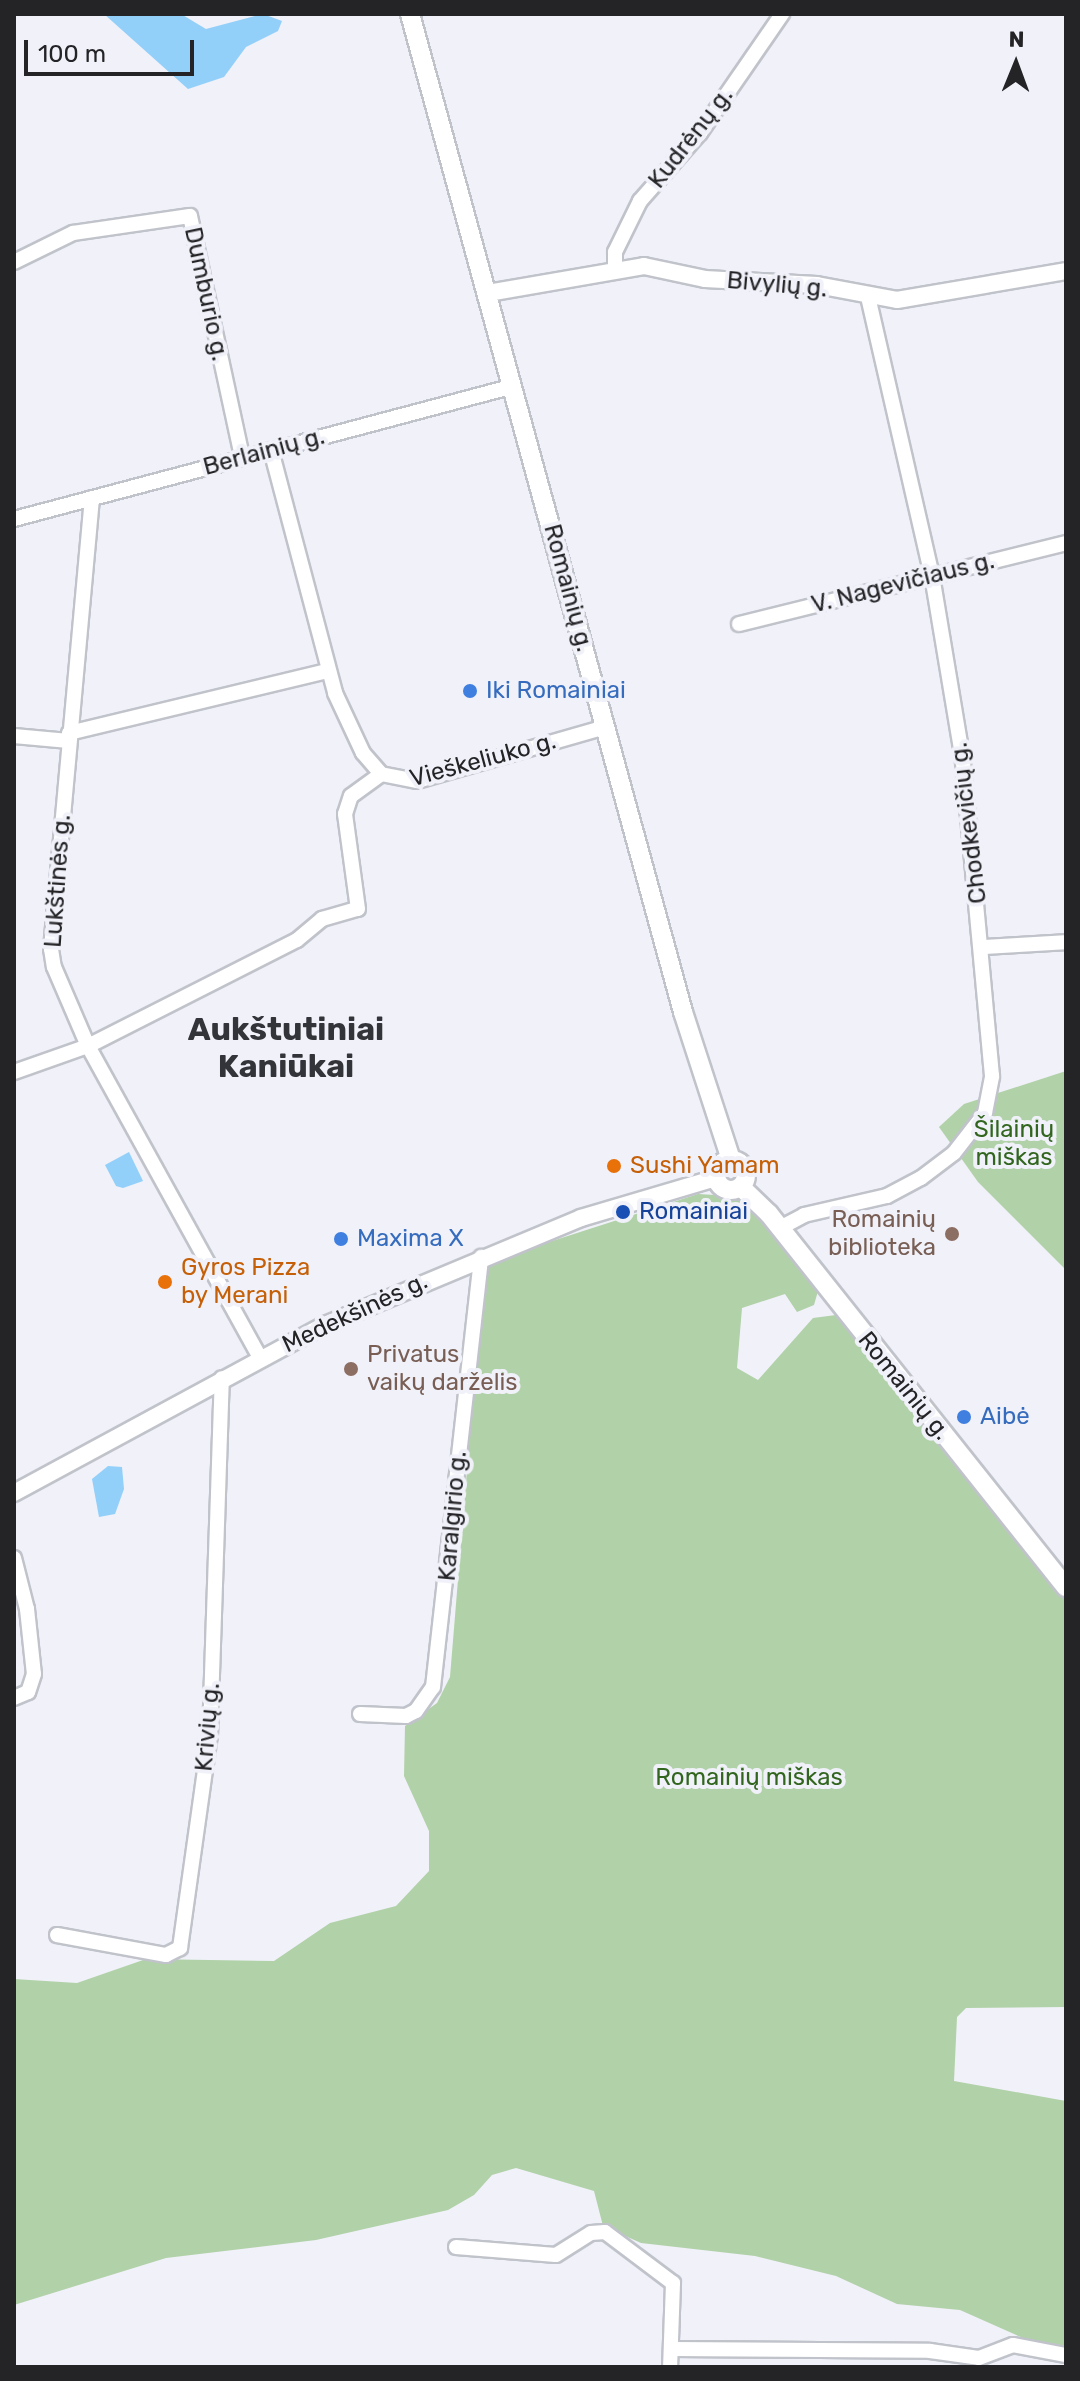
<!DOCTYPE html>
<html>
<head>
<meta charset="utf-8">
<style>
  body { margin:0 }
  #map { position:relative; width:1080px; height:2381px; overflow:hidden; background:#f0f1f9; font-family:Rubik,sans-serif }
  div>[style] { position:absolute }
  .green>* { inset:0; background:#b1d1a8 }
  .water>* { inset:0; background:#92cff9 }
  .roads { filter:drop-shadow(2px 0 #c1c3cb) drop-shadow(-2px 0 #c1c3cb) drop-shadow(0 2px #c1c3cb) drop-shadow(0 -2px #c1c3cb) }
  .minor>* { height:14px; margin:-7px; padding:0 7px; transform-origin:7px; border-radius:7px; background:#fff }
  .tertiary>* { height:16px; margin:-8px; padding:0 8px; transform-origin:8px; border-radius:8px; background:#fff }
  .secondary>* { height:18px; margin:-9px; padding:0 9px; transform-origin:9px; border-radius:9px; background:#fff }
  .secondary>.ring { margin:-9px; padding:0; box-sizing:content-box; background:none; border:18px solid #fff; border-radius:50% }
  .dots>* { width:22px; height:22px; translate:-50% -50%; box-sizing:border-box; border:4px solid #f0f1f9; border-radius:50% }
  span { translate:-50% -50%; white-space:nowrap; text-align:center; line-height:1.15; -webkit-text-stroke:8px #f0f1f9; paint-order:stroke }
  .street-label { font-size:24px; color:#242427 }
  .shop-label { font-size:24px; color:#366cbe }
  .left { translate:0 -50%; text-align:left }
  .park-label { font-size:24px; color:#32661f }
  .food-label { font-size:24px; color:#c56008 }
  .transit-label { font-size:24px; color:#164399 }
  .education-label { font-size:24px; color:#785e54 }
  .right { translate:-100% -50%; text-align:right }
  .district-label { font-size:32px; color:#33343a; font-weight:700 }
  .frame { position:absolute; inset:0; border:16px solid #242427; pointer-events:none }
  .north { position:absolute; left:976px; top:24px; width:80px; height:80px; -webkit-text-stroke:6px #f0f1f9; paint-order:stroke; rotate:1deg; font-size:22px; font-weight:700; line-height:32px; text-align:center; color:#242427 }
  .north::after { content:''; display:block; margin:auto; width:28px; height:36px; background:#242427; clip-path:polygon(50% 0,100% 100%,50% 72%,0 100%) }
  .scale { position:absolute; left:24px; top:40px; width:170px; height:36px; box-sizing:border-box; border:4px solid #242427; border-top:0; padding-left:10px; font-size:24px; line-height:28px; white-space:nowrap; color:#242427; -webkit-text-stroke:6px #f0f1f9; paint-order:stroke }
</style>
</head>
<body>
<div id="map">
  <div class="green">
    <div style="clip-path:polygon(1066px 1071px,1066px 1270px,978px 1182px,939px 1127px,964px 1104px)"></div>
    <div style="clip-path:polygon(698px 1194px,731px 1196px,761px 1212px,818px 1291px,814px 1305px,797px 1312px,785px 1294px,742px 1308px,737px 1368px,758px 1380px,813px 1318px,836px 1315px,1047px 1581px,1066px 1574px,1066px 2007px,966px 2008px,957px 2017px,954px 2081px,1066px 2101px,1066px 2364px,1032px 2342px,960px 2310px,897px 2304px,836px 2276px,755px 2256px,641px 2243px,603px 2226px,594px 2191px,516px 2168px,492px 2175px,474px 2195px,448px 2210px,316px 2240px,166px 2258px,14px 2305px,14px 1979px,77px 1983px,146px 1959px,274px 1961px,330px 1923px,396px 1906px,429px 1871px,429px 1831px,404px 1776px,405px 1726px,437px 1703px,450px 1677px,484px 1263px)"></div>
  </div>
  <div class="water">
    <div style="clip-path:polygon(104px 14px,181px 14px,206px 29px,263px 14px,282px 21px,278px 31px,246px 47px,224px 77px,188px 89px)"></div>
    <div style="clip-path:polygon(129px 1152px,143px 1181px,123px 1188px,116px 1186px,105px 1165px)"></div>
    <div style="clip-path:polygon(108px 1466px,122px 1467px,124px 1489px,115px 1514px,99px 1517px,92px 1479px)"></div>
  </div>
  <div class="roads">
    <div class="minor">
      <div style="left:14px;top:262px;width:66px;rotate:-26.2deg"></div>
      <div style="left:73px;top:233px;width:118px;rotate:-8.3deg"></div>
      <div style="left:190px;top:216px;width:247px;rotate:77.8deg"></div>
      <div style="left:615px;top:267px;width:15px;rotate:-90deg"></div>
      <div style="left:615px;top:252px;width:57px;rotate:-63.9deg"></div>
      <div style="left:640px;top:201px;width:91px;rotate:-48.6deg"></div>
      <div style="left:700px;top:133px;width:145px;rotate:-55.4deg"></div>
      <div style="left:271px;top:450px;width:251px;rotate:75.2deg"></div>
      <div style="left:335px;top:693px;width:66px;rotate:65deg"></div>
      <div style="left:363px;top:753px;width:28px;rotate:49deg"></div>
      <div style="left:381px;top:774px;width:37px;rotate:11deg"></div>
      <div style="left:417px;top:781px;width:196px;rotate:-16deg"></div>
      <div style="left:92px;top:498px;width:453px;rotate:95.2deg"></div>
      <div style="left:51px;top:949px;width:18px;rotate:81deg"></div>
      <div style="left:54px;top:967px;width:86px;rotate:66.7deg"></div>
      <div style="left:88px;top:1046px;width:356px;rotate:61.1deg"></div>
      <div style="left:14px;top:519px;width:517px;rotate:-14.9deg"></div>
      <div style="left:739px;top:624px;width:337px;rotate:-13.9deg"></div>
      <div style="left:69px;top:733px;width:266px;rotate:-13.5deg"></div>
      <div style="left:14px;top:736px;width:55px;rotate:5.2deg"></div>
      <div style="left:983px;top:947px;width:83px;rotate:-3.4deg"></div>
      <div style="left:14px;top:1072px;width:78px;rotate:-19.4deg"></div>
      <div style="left:88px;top:1046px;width:234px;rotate:-26.9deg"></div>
      <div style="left:297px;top:940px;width:33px;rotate:-40deg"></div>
      <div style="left:322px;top:919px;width:37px;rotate:-16deg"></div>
      <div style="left:358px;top:909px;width:96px;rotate:-97.8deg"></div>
      <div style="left:345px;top:814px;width:19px;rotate:-72deg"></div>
      <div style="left:351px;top:796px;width:37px;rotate:-36deg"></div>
      <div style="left:780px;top:1228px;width:27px;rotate:-28deg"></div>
      <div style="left:804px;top:1215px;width:85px;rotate:-12.9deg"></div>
      <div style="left:887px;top:1196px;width:38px;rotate:-28deg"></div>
      <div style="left:921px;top:1178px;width:41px;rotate:-37.1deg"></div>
      <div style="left:954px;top:1153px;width:51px;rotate:-52.2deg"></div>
      <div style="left:985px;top:1113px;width:38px;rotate:-79deg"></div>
      <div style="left:992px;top:1076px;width:316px;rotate:-95.3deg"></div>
      <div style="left:963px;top:761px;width:188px;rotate:-99.5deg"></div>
      <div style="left:932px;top:576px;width:286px;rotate:-102.9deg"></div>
      <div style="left:14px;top:1558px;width:53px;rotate:75.7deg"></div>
      <div style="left:27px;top:1609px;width:65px;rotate:83.9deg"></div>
      <div style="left:34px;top:1674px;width:19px;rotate:108deg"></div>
      <div style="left:28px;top:1692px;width:15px;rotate:157deg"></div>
      <div style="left:360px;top:1714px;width:46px;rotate:2.5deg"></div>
      <div style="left:406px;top:1716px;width:11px;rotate:-27deg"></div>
      <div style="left:416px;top:1711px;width:29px;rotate:-55deg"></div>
      <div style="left:433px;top:1687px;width:433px;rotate:-83.6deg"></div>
      <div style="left:57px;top:1935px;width:111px;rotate:10.4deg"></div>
      <div style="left:166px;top:1955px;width:16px;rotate:-27deg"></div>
      <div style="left:180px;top:1948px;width:215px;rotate:-82deg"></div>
      <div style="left:210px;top:1735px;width:357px;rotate:-88.1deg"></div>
      <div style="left:456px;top:2247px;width:100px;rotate:4.6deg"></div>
      <div style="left:556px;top:2255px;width:41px;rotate:-32.2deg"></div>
      <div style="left:591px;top:2233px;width:14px;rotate:-4deg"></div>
      <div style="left:605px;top:2232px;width:85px;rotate:36.9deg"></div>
      <div style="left:673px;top:2283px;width:84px;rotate:92deg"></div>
      <div style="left:672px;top:2349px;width:258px;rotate:0.4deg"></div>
      <div style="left:930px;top:2351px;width:49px;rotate:8.1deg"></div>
      <div style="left:979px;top:2358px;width:36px;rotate:-21deg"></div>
      <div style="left:1013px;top:2345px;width:54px;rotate:10.7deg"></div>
    </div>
    <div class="tertiary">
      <div style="left:488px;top:293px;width:158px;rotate:-9.8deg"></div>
      <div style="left:644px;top:266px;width:62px;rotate:12deg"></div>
      <div style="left:705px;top:279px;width:112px;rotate:3.1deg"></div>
      <div style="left:817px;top:285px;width:81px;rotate:10.6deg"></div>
      <div style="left:897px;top:300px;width:171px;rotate:-9.7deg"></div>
      <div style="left:14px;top:1493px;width:353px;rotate:-28.4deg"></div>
      <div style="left:325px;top:1325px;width:277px;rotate:-22.7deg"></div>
      <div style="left:581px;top:1218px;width:141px;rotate:-16.5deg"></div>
    </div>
    <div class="secondary">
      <div style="left:410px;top:14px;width:1035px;rotate:74.7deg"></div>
      <div style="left:683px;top:1012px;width:156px;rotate:72deg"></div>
      <div class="ring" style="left:716px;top:1160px;width:12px;height:12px"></div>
      <div style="left:741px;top:1187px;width:39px;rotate:44deg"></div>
      <div style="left:769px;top:1214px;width:477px;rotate:51.5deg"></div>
    </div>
  </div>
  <div class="dots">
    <div style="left:470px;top:691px;background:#3f7fe0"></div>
    <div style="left:614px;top:1166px;background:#e8710a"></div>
    <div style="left:623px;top:1212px;background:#1a4fb4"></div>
    <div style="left:952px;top:1234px;background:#8d6e63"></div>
    <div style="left:341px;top:1239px;background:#3f7fe0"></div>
    <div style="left:165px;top:1282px;background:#e8710a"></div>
    <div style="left:351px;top:1369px;background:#8d6e63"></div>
    <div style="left:964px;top:1417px;background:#3f7fe0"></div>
  </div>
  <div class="street-label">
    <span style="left:691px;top:138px;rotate:-52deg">Kudrėnų g.</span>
    <span style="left:777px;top:285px;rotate:5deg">Bivylių g.</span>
    <span style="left:206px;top:294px;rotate:78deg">Dumburio g.</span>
    <span style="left:264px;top:452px;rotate:-15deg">Berlainių g.</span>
    <span style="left:903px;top:583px;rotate:-14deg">V. Nagevičiaus g.</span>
    <span style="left:568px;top:588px;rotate:75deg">Romainių g.</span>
    <span style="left:483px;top:760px;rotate:-15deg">Vieškeliuko g.</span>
    <span style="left:969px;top:823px;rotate:-97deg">Chodkevičių g.</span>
    <span style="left:58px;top:881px;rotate:-86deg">Lukštinės g.</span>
    <span style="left:355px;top:1313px;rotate:-25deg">Medekšinės g.</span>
    <span style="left:904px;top:1386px;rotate:51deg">Romainių g.</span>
    <span style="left:453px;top:1516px;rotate:-85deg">Karalgirio g.</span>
    <span style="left:208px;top:1727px;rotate:-85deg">Krivių g.</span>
  </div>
  <div class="shop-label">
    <span class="left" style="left:486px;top:691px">Iki Romainiai</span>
    <span class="left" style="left:357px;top:1239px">Maxima X</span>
    <span class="left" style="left:980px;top:1417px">Aibė</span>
  </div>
  <div class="park-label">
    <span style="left:1014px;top:1144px">Šilainių<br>miškas</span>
    <span style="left:749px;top:1778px">Romainių miškas</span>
  </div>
  <div class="food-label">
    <span class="left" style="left:630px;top:1166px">Sushi Yamam</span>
    <span class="left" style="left:181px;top:1282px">Gyros Pizza<br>by Merani</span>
  </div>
  <div class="transit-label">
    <span class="left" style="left:639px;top:1212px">Romainiai</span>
  </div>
  <div class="education-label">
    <span class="right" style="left:936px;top:1234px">Romainių<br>biblioteka</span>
    <span class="left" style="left:367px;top:1369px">Privatus<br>vaikų darželis</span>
  </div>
  <div class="district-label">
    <span style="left:286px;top:1048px">Aukštutiniai<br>Kaniūkai</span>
  </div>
  <div class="frame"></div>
  <div class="north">N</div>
  <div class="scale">100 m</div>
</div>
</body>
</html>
